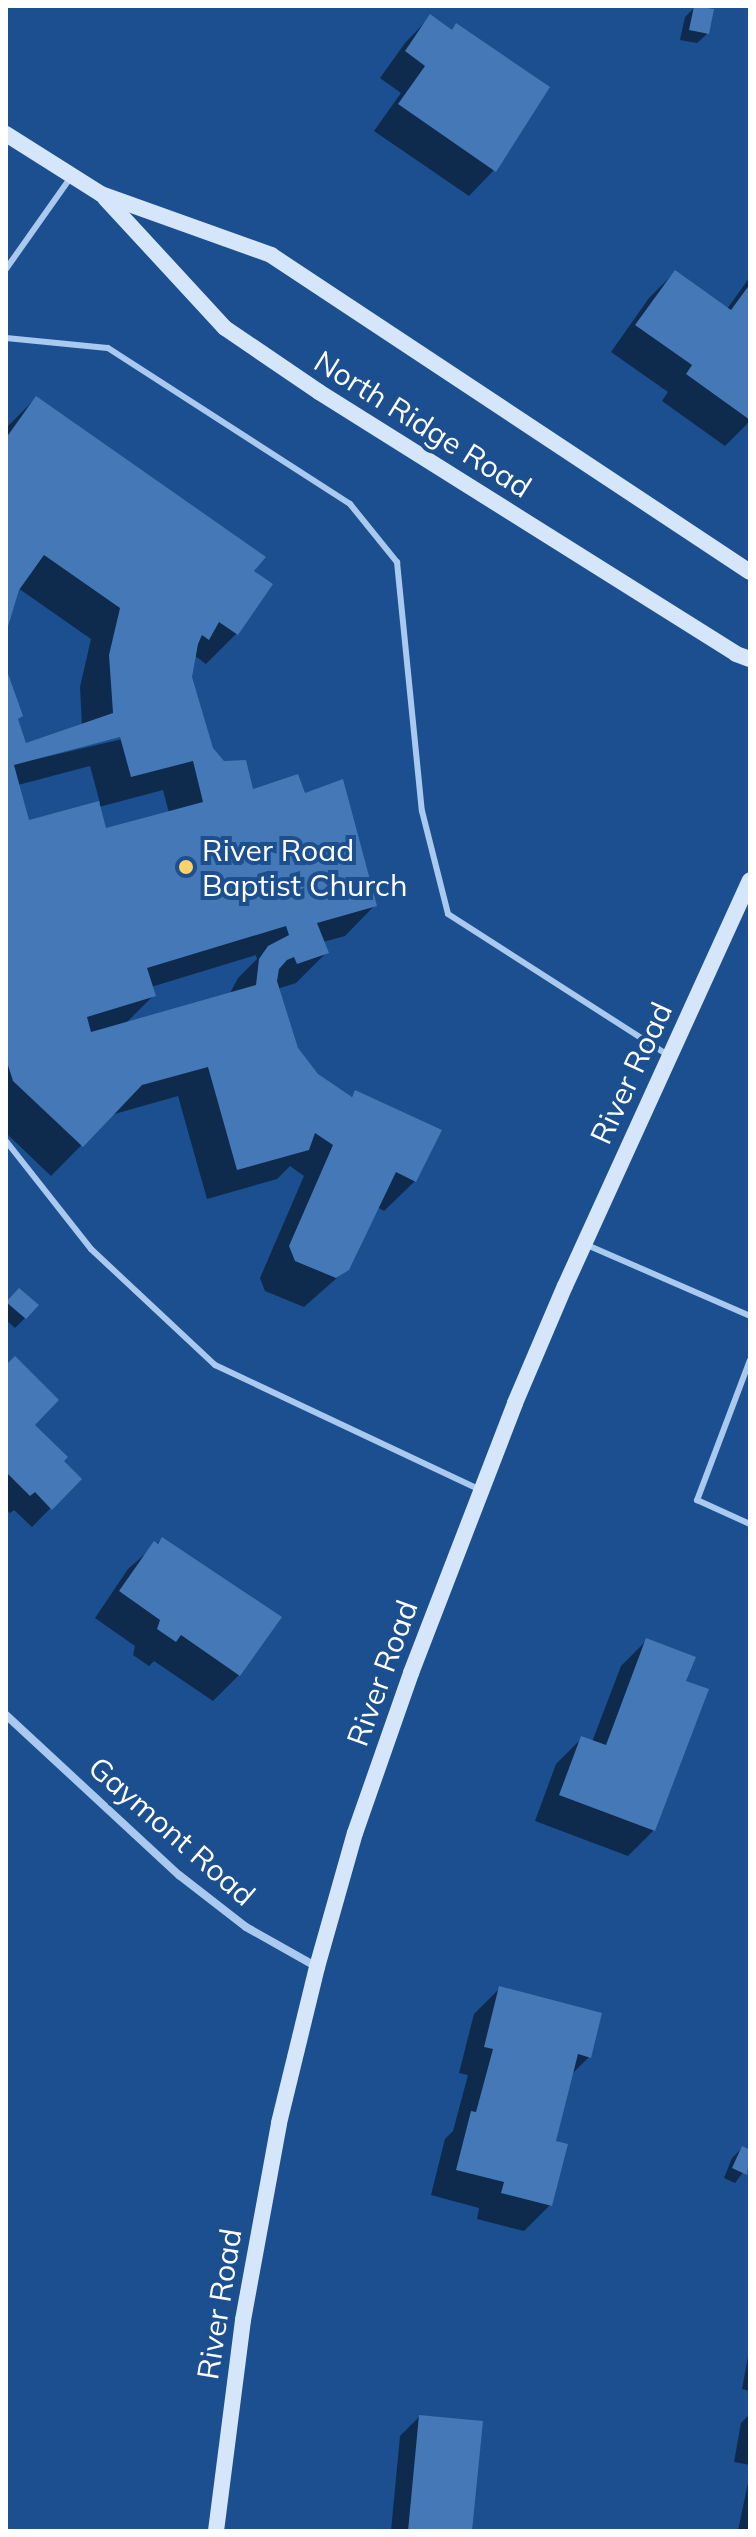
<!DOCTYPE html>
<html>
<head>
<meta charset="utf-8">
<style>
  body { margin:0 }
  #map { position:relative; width:756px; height:2537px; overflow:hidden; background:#1b4f8f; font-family:Mulish,sans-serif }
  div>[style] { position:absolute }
  .shadow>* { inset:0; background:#0007 }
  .building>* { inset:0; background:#4478b7 }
  .lane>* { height:6px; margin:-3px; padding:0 3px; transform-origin:3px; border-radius:3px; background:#a9c9ee }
  .street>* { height:8px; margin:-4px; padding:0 4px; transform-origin:4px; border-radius:4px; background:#a9c9ee }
  .secondary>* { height:16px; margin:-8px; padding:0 8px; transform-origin:8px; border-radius:8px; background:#d6e6fa }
  .dots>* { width:22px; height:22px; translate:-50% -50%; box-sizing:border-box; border:4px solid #1b4f8f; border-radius:50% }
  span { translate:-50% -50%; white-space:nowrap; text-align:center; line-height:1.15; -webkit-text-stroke:8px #1b4f8f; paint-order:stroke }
  .street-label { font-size:30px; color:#fff }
  .poi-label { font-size:30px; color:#fff }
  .left { translate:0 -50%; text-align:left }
  .frame { position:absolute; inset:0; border:8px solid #fff; pointer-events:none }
</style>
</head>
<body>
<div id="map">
  <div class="shadow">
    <div style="clip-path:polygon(695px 7px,707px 34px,697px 43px,680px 40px,685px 17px)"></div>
    <div style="clip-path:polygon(430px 17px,494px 170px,469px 196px,374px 131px,401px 93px,380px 78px,405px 43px)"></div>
    <div style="clip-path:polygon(675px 272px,727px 309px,750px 277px,750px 421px,725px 446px,662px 401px,668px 392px,611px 352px,649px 298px)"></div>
    <div style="clip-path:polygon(evenodd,36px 398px,251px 572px,236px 634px,206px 664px,194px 655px,190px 677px,211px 749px,252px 791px,303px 795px,375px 905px,345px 936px,323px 942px,327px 952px,296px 983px,277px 989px,296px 1049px,317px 1075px,350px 1098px,356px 1092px,415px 1181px,384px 1211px,377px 1207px,347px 1269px,304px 1307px,265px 1291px,260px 1278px,304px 1176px,290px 1166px,277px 1179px,207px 1199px,178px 1096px,111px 1115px,51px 1176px,6px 1133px,6px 672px,21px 716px,16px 721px,25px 745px,82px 726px,80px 687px,91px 639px,18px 588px,6px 629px,6px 428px,36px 398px,130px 733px,131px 737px,33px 760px,130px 733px,36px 398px,90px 766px,100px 803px,27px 822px,18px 785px,90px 766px,36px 398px,163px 790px,169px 813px,105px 831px,99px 807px,163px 790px,36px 398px,256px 955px,257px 959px,238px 978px,229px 995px,125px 1024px,154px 995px,151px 987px,256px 955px)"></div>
    <div style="clip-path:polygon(19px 1290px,25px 1318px,15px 1328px,6px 1320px,6px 1304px)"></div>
    <div style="clip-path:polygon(6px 1368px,32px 1425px,79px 1479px,32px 1527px,14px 1510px,10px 1513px,6px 1510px)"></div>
    <div style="clip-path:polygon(162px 1539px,239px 1675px,213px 1701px,154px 1661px,149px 1666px,133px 1655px,135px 1646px,95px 1618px,128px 1569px)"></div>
    <div style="clip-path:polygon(647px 1640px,684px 1682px,654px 1830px,628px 1856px,535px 1821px,556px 1764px,582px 1738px,592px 1742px,621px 1666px)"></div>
    <div style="clip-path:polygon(500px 1988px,589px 2057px,570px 2076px,553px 2142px,550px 2205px,524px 2231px,477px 2219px,479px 2208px,431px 2195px,445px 2139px,453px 2131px,468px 2075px,459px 2073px,474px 2014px)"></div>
    <div style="clip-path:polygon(742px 2148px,750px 2152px,750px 2163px,735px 2183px,724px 2178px,732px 2158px)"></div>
    <div style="clip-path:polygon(750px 2346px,750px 2391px,742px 2389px)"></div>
    <div style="clip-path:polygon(750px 2414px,750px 2465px,734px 2462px,741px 2423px)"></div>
    <div style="clip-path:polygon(419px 2417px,470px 2531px,391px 2531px,400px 2436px)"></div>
    <div style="clip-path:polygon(750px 2473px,750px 2531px,738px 2531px)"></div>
  </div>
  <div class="building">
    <div style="clip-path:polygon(694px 6px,714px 9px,709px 34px,689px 30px)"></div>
    <div style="clip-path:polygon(430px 14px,452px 30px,456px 23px,550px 87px,496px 172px,398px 104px,425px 66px,405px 51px)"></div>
    <div style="clip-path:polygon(675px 270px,731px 310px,750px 284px,750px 420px,686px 374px,692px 365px,635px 325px)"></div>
    <div style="clip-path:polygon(evenodd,36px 396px,266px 557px,254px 571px,273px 584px,238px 635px,219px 622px,209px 640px,202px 635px,198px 644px,192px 677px,213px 748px,224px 761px,246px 760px,253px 789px,298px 774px,305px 793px,343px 779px,377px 906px,317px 923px,329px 953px,297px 964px,294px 957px,287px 960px,279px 969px,277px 981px,298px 1048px,318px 1074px,352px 1097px,355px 1090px,442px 1130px,416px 1182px,396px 1172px,349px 1270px,336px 1278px,295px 1261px,289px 1246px,333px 1145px,315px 1133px,309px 1150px,237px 1170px,208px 1067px,142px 1085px,83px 1147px,13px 1081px,6px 1059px,6px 668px,23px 716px,18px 719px,26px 743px,113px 713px,109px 655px,120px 608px,44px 555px,19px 590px,6px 633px,6px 438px,36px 396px,120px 737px,131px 777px,193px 761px,203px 802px,106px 828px,99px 801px,29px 820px,14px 765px,120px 737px,36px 396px,286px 926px,289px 935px,268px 946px,259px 959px,256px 985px,91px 1032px,87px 1017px,156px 996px,147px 968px,286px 926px)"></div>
    <div style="clip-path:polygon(19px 1288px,39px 1305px,26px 1319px,6px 1302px)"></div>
    <div style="clip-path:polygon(15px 1356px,59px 1400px,35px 1425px,68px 1457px,64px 1461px,82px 1479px,52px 1510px,35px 1492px,30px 1496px,6px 1472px,6px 1365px)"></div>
    <div style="clip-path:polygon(162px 1537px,282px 1617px,240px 1676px,181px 1635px,176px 1642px,157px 1629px,160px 1620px,119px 1591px,154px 1541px,158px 1544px)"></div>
    <div style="clip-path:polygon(646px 1638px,696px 1657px,686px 1681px,709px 1689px,655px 1831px,559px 1795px,581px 1736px,606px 1745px)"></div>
    <div style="clip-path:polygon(499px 1986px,602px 2013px,591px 2058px,578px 2054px,556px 2141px,568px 2144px,552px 2206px,501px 2193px,504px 2182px,456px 2170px,471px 2111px,476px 2112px,493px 2049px,484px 2047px)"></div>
    <div style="clip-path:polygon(742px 2146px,750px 2150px,747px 2175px,732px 2168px)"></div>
    <div style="clip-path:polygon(419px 2415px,483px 2421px,472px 2531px,408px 2531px)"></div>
  </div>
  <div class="lane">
    <div style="left:6px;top:269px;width:113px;rotate:-54.8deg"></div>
    <div style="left:6px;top:338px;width:102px;rotate:5.6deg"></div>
    <div style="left:108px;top:348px;width:288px;rotate:32.8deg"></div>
    <div style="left:350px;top:504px;width:75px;rotate:51deg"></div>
    <div style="left:397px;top:562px;width:250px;rotate:84.3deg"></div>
    <div style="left:422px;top:811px;width:106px;rotate:75.8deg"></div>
    <div style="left:448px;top:914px;width:263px;rotate:32.7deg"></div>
    <div style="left:6px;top:1141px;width:137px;rotate:51.8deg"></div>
    <div style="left:91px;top:1249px;width:170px;rotate:43.1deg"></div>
    <div style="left:215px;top:1365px;width:294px;rotate:25.2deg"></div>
    <div style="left:587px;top:1245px;width:178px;rotate:23.5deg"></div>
    <div style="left:750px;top:1360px;width:150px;rotate:110.7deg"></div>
    <div style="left:697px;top:1500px;width:58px;rotate:24.4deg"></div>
  </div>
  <div class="street">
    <div style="left:6px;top:1715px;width:236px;rotate:42.8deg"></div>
    <div style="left:179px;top:1875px;width:85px;rotate:37.8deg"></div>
    <div style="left:246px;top:1927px;width:81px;rotate:29.4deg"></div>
  </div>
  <div class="secondary">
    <div style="left:6px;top:134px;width:112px;rotate:32.3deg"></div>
    <div style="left:101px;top:194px;width:181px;rotate:19.7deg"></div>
    <div style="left:271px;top:255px;width:574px;rotate:33.5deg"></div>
    <div style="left:105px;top:198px;width:177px;rotate:47.3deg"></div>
    <div style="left:225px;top:328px;width:114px;rotate:34.2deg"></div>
    <div style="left:319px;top:392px;width:492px;rotate:32.1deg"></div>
    <div style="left:736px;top:654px;width:15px;rotate:20deg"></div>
    <div style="left:216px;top:2531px;width:213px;rotate:-82.7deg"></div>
    <div style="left:243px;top:2320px;width:200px;rotate:-79.6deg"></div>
    <div style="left:279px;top:2123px;width:161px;rotate:-76.3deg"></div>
    <div style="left:317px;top:1967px;width:139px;rotate:-74.2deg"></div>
    <div style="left:355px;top:1833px;width:170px;rotate:-70.7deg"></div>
    <div style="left:411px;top:1673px;width:289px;rotate:-68.9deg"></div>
    <div style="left:515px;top:1403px;width:127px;rotate:-66.9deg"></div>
    <div style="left:565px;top:1286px;width:446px;rotate:-65.5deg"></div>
  </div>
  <div class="dots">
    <div style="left:186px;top:867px;background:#ffd166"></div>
  </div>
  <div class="street-label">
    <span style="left:423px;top:424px;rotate:32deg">North Ridge Road</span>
    <span style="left:631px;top:1073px;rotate:-65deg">River Road</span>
    <span style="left:382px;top:1673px;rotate:-70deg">River Road</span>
    <span style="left:172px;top:1831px;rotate:41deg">Gaymont Road</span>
    <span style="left:219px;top:2304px;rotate:-81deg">River Road</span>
  </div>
  <div class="poi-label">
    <span class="left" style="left:202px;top:867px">River Road<br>Baptist Church</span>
  </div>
  <div class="frame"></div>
</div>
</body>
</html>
